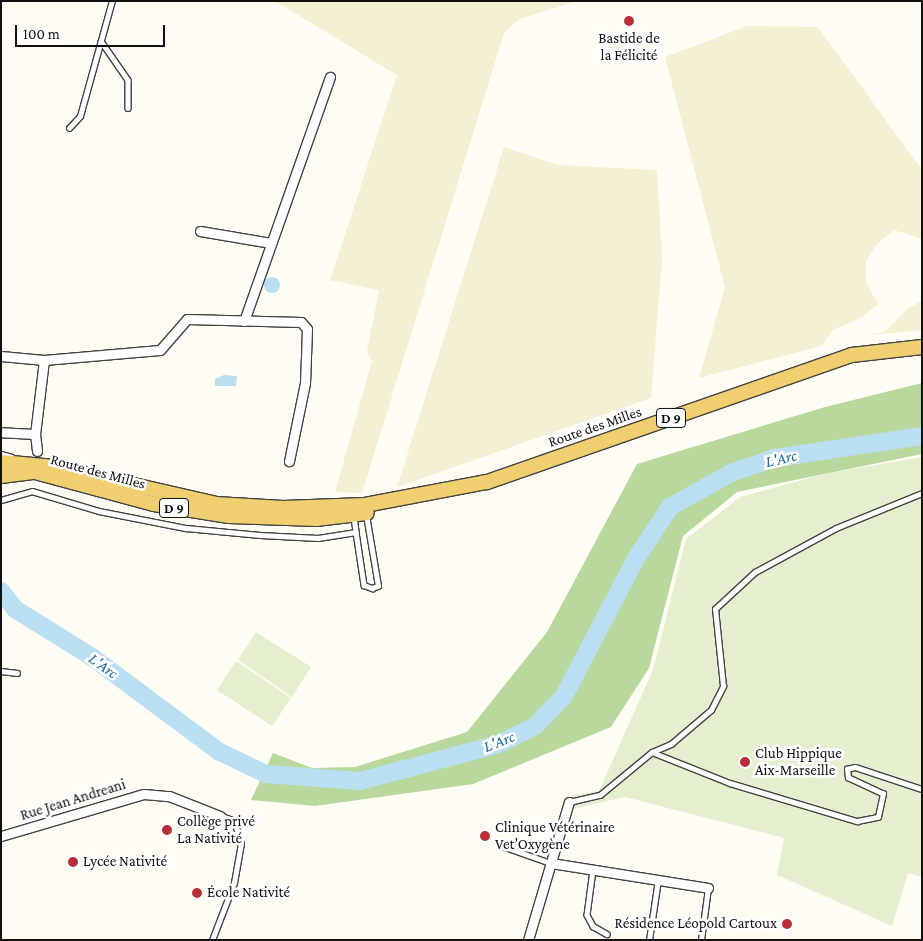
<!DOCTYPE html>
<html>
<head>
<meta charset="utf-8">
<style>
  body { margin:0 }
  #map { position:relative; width:923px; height:941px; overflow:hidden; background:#fefcf3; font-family:"Crimson Pro",serif }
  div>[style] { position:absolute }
  .farmland>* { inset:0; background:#f3f0d4 }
  .forest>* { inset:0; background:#b9d89e }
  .pitch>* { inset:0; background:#e5efcf }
  .water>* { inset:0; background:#badff3 }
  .round { border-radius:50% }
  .river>* { height:18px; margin:-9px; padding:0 9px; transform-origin:9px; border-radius:9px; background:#badff3 }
  .roads { filter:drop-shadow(1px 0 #434343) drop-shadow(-1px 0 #434343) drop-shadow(0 1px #434343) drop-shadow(0 -1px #434343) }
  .service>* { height:4.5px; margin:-2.25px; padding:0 2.25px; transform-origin:2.25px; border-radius:2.25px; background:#fff }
  .minor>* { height:9px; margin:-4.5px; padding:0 4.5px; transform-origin:4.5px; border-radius:4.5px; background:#fff }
  .primary>* { height:14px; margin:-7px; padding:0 7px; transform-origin:7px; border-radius:7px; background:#f0cf71 }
  .dots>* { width:14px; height:14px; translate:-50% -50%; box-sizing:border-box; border:2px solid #fff; border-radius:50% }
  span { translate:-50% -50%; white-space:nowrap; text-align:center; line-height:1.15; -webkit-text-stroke:5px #fff; paint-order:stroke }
  .shield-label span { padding:1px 4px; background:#fff; border:1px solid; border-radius:4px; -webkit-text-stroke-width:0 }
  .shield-label { font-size:14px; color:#101010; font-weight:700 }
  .poi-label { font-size:15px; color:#101010 }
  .left { translate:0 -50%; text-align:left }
  .right { translate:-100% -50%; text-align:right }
  .street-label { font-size:15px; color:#101010 }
  .water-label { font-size:16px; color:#1f679c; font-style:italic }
  .frame { position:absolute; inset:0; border:2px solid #101010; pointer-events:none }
  .scale { position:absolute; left:15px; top:25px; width:150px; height:22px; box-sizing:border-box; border:2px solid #101010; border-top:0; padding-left:6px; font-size:15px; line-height:18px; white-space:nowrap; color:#101010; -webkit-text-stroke:4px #fff; paint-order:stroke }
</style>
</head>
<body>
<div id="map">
  <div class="farmland">
    <div style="clip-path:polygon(275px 1px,576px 1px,520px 19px,504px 33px,362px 493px,335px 492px,372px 361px,367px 352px,379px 290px,330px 280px,397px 75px)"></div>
    <div style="clip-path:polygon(747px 26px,818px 27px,922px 170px,922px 239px,894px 230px,878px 243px,866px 260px,866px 282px,878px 304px,861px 318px,833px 330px,822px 346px,699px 378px,725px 287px,665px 57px)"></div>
    <div style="clip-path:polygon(504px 147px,558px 165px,657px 170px,662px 259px,651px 398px,397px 487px)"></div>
    <div style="clip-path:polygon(922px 301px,922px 330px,871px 335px,886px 331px,908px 308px)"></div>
  </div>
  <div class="forest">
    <div style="clip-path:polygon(922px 383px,922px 454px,737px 492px,683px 536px,649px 668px,611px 727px,473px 784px,315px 806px,251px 800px,273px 753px,312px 768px,355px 767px,467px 732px,547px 632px,637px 464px,825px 407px)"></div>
  </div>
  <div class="pitch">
    <div style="clip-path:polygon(922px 457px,922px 877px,908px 873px,892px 926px,777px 875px,784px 838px,625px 797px,573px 809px,574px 795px,599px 791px,653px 670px,686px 539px,740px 497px,824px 474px)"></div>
    <div style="clip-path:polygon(256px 632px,311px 667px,292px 697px,238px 660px)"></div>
    <div style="clip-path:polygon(236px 661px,291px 698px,272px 726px,217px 690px)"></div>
  </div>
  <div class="water">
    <div class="round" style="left:264px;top:277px;width:16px;height:16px"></div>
    <div style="clip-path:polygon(224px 375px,237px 376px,236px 386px,215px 386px,215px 379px)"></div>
  </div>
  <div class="river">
    <div style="left:1px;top:591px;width:23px;rotate:52deg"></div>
    <div style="left:15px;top:609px;width:91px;rotate:31.9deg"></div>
    <div style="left:92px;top:657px;width:157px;rotate:36.7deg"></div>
    <div style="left:218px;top:751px;width:53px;rotate:25.6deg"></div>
    <div style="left:266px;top:774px;width:94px;rotate:4.3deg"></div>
    <div style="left:360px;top:781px;width:144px;rotate:-14.9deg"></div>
    <div style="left:499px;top:744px;width:40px;rotate:-26.6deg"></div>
    <div style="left:535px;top:726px;width:42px;rotate:-46deg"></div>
    <div style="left:564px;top:696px;width:153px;rotate:-62.4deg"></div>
    <div style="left:635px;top:560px;width:64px;rotate:-56.6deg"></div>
    <div style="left:670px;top:507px;width:72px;rotate:-29.1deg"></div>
    <div style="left:733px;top:472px;width:44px;rotate:-18.4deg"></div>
    <div style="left:775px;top:458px;width:149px;rotate:-8.5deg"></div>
  </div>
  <div class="roads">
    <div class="service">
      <div style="left:101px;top:41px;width:47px;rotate:55.3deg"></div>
      <div style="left:128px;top:80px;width:28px;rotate:90deg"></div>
      <div style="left:69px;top:128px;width:16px;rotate:-47deg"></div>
      <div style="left:80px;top:116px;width:119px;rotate:-74.5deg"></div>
      <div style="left:1px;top:454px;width:11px;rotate:15deg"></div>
      <div style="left:1px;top:500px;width:32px;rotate:-16deg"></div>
      <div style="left:32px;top:491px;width:70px;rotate:16.6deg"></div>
      <div style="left:99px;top:511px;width:89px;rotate:11.1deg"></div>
      <div style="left:186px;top:528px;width:74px;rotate:5.4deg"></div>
      <div style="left:260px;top:535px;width:58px;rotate:3deg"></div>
      <div style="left:318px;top:538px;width:38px;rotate:-9deg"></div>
      <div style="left:356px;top:532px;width:54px;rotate:81.4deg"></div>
      <div style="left:364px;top:585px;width:9px;rotate:21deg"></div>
      <div style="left:372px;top:588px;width:6px;rotate:-18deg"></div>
      <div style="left:378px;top:586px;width:72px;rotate:-99.6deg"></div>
      <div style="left:354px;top:517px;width:15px;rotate:82deg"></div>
      <div style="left:1px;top:671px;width:16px;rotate:7deg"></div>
      <div style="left:652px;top:752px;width:21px;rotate:-23deg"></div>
      <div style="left:671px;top:744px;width:52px;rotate:-40.4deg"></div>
      <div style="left:711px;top:710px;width:27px;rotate:-63deg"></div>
      <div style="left:723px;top:686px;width:77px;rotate:-95.9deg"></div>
      <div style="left:715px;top:609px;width:54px;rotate:-42.8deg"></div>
      <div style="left:755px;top:572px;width:92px;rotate:-28.5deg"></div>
      <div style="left:836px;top:528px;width:93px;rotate:-22.1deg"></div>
      <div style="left:569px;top:802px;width:32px;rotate:-13deg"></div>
      <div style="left:600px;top:795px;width:67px;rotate:-39.6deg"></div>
      <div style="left:652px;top:752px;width:84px;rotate:21.7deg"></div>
      <div style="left:730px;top:783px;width:133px;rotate:16.7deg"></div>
      <div style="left:857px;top:821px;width:21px;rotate:-11deg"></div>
      <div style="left:878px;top:817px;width:24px;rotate:-78deg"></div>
      <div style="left:883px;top:794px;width:38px;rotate:-155deg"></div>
      <div style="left:848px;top:778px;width:9px;rotate:-96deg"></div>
      <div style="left:847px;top:769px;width:8px;rotate:-14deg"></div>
      <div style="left:855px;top:767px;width:71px;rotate:18.2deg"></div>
      <div style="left:505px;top:847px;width:49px;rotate:19.2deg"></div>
      <div style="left:593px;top:870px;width:45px;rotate:97.6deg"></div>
      <div style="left:587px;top:915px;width:13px;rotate:61deg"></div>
      <div style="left:593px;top:926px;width:16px;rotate:30deg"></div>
      <div style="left:212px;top:940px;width:61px;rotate:-68.9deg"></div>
      <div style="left:234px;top:883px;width:40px;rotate:-80deg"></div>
      <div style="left:241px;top:844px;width:24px;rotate:-107deg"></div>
      <div style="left:234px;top:821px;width:15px;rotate:-160deg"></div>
      <div style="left:649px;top:940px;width:61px;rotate:-81.5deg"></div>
      <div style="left:701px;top:940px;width:52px;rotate:-82.3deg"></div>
    </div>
    <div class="minor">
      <div style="left:200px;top:231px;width:72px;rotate:9.6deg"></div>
      <div style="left:244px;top:321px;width:259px;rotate:-70.6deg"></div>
      <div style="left:1px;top:356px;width:43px;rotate:5.3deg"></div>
      <div style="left:44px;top:360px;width:75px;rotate:96.9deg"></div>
      <div style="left:35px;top:434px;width:34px;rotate:-177deg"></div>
      <div style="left:44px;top:360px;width:116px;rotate:-4.9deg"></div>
      <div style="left:160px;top:350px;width:41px;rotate:-48.9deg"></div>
      <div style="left:187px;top:319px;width:114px;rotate:1.5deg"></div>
      <div style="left:301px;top:322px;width:9px;rotate:49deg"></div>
      <div style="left:307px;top:329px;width:54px;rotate:92.1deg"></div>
      <div style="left:305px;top:383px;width:80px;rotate:101.6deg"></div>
      <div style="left:35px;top:434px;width:17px;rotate:83deg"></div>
      <div style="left:1px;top:836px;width:149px;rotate:-16.4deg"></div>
      <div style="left:144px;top:794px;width:25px;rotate:5deg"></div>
      <div style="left:169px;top:796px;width:55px;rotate:21.4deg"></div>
      <div style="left:551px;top:863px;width:159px;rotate:9deg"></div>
      <div style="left:528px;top:940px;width:144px;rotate:-73.5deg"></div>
    </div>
    <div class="primary">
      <div style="left:1px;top:462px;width:54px;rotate:5.3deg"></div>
      <div style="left:55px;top:467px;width:165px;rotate:12.9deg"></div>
      <div style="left:216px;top:504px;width:67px;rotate:3.4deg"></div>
      <div style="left:283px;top:508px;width:82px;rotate:-2.1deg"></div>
      <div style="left:365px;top:505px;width:124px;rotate:-10.7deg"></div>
      <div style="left:487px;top:482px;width:386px;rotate:-19.2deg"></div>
      <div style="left:852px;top:355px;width:70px;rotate:-6.5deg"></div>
      <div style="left:1px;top:476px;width:34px;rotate:-7deg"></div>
      <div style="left:35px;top:472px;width:123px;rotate:15.1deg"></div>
      <div style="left:154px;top:504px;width:76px;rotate:9.1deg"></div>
      <div style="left:229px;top:516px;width:87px;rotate:2deg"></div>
      <div style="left:316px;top:519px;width:51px;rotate:-6.7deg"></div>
    </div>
  </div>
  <div class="dots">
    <div style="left:629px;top:21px;background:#b92f38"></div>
    <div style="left:745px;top:762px;background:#b92f38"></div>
    <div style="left:167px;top:830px;background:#b92f38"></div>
    <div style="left:485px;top:836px;background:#b92f38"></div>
    <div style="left:73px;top:862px;background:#b92f38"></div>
    <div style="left:197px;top:893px;background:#b92f38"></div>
    <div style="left:787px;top:924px;background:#b92f38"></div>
  </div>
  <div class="shield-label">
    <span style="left:671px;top:418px">D 9</span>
    <span style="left:174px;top:508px">D 9</span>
  </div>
  <div class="poi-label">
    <span style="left:629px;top:47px">Bastide de<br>la Félicité</span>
    <span class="left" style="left:755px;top:762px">Club Hippique<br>Aix-Marseille</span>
    <span class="left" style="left:177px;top:830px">Collège privé<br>La Nativité</span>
    <span class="left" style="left:495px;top:836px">Clinique Vétérinaire<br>Vet’Oxygène</span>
    <span class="left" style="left:83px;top:862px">Lycée Nativité</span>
    <span class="left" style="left:207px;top:893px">École Nativité</span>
    <span class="right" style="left:777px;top:924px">Résidence Léopold Cartoux</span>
  </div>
  <div class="street-label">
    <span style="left:595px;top:427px;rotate:-19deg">Route des Milles</span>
    <span style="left:98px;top:472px;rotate:15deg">Route des Milles</span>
    <span style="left:73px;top:800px;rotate:-17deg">Rue Jean Andreani</span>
  </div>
  <div class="water-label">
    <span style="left:781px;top:459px;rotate:-13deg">L'Arc</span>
    <span style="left:103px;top:666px;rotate:36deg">L'Arc</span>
    <span style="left:499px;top:742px;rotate:-21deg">L'Arc</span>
  </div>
  <div class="frame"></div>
  <div class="scale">100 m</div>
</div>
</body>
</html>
